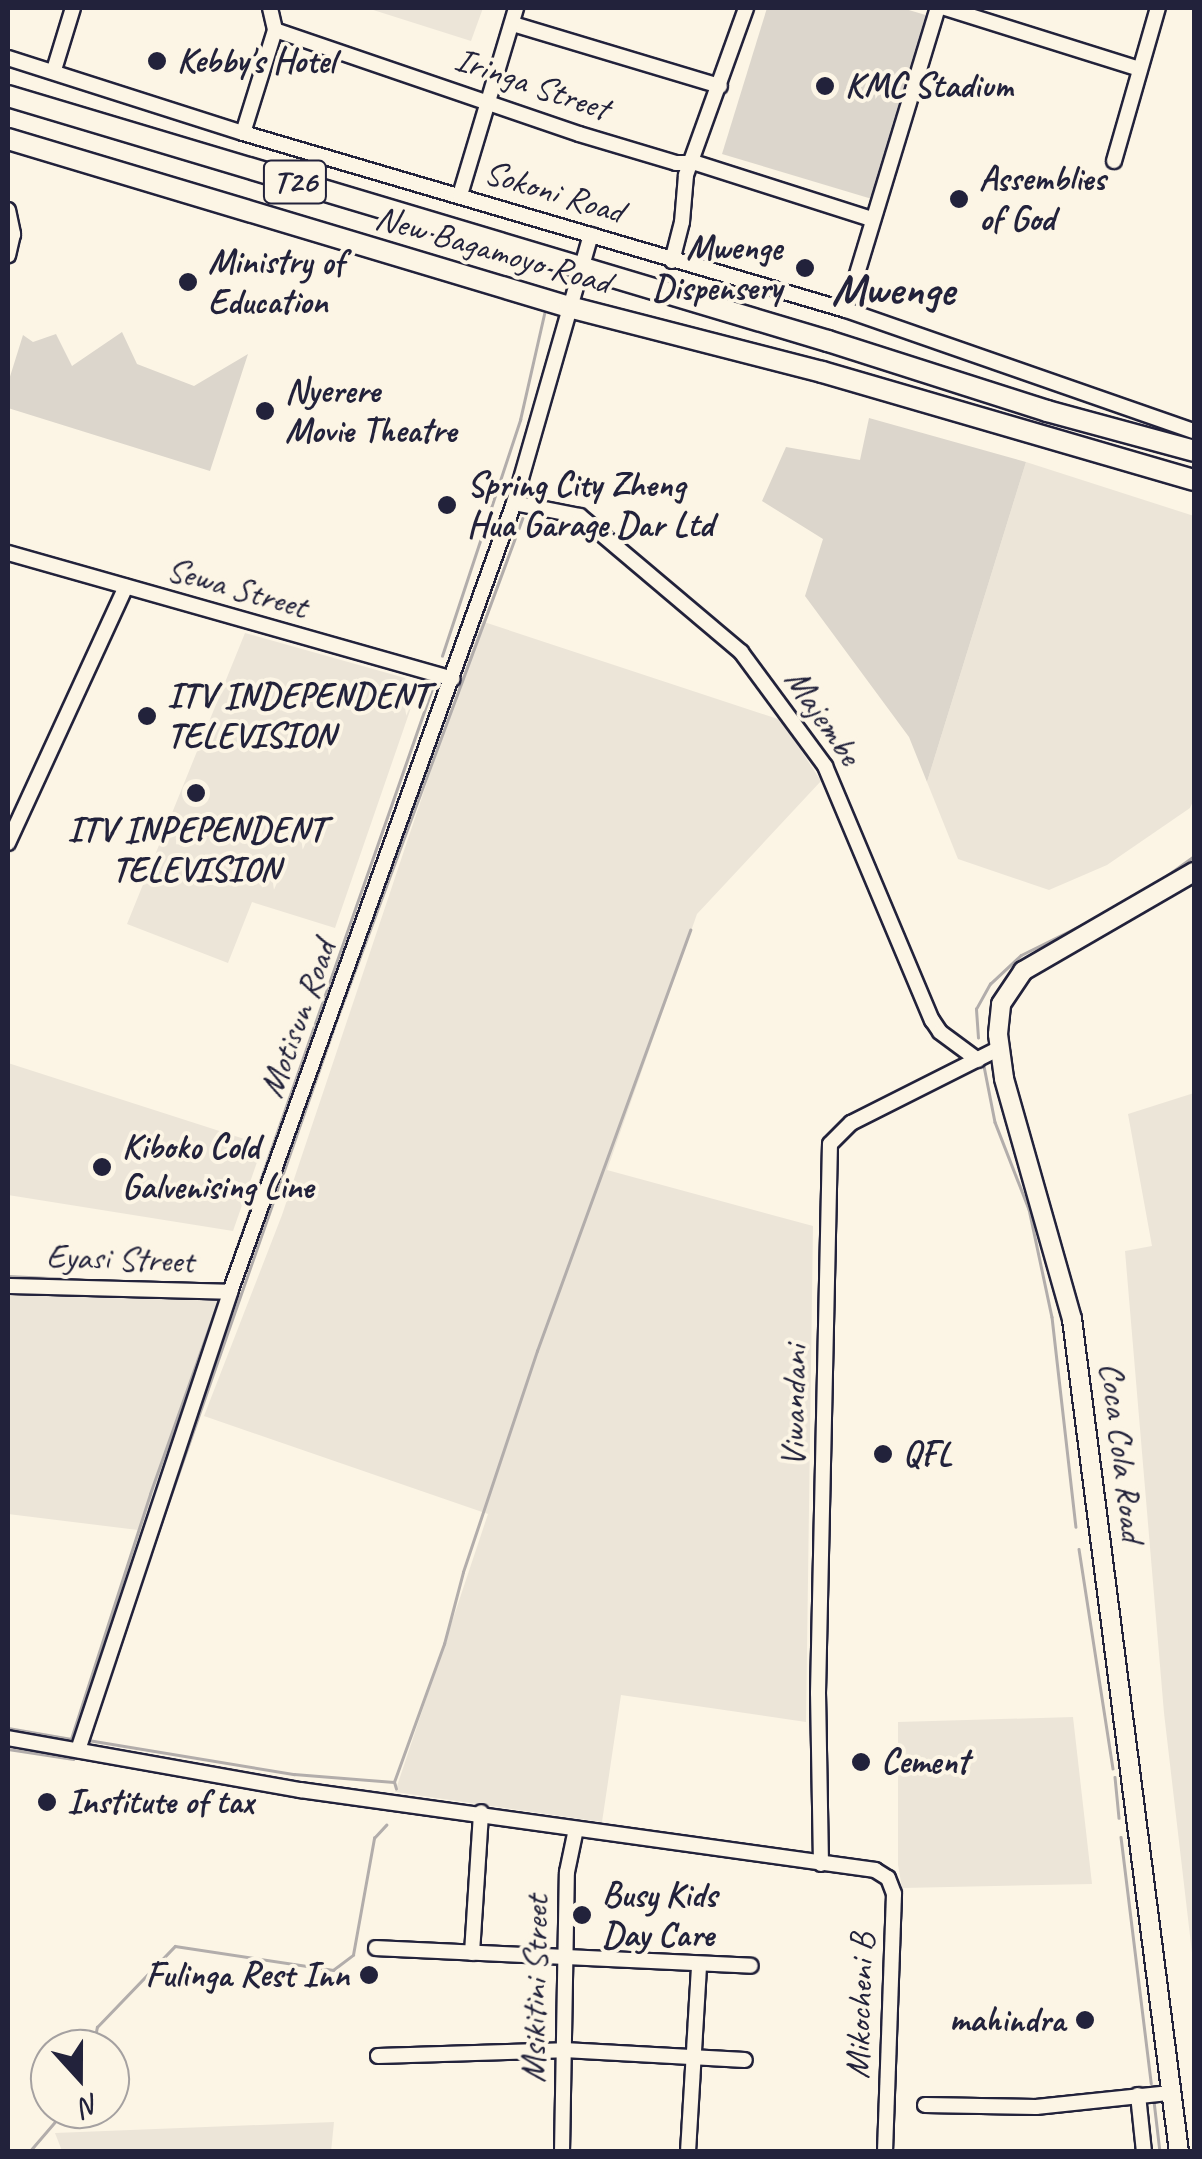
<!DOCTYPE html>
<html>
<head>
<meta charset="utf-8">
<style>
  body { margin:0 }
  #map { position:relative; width:1202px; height:2159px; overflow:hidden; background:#fcf5e5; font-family:Caveat,sans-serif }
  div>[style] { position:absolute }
  .built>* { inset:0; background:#ece5d8 }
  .green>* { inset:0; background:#dcd6cc }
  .stream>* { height:2.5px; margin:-1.25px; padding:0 1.25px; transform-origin:1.25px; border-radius:1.25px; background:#b2adab }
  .roads { filter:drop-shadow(2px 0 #22223b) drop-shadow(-2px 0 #22223b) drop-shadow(0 2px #22223b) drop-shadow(0 -2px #22223b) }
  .minor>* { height:14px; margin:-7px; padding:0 7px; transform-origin:7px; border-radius:7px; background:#fcf5e5 }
  .major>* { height:18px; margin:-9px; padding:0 9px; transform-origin:9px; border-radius:9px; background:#fcf5e5 }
  .highway>* { height:20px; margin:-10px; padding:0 10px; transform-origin:10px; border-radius:10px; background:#fcf5e5 }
  .dots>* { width:28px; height:28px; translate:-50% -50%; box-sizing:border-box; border:5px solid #fcf5e5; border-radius:50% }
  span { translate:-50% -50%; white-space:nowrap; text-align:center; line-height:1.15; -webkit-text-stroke:8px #fcf5e5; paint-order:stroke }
  .shield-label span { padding:2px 8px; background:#fcf5e5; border:2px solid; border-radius:8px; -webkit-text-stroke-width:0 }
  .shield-label { font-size:32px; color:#22223b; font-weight:700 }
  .poi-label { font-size:35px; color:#22223b; font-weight:700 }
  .left { translate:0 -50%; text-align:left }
  .right { translate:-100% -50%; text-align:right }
  .street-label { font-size:35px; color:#22223b }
  .district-label { font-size:45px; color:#22223b; font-weight:700 }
  .frame { position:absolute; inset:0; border:10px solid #22223b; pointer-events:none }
  .north { position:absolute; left:30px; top:2029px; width:100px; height:100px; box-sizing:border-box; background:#fcf5e5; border:2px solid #a5a1a1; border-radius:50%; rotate:159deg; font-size:28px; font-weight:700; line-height:40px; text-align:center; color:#22223b }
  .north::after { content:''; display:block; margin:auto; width:35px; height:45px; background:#22223b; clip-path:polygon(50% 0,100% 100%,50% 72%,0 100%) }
</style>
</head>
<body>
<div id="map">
  <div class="built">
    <div style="clip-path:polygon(367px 8px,483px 8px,471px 41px)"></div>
    <div style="clip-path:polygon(1026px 462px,1194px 516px,1194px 799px,1190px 808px,1107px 865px,1049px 890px,958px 859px,927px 782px)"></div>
    <div style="clip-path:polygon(481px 621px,781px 720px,821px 781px,697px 914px,607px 1170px,813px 1226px,806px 1722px,621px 1695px,602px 1822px,395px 1792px,488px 1514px,204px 1416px,282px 1215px)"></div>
    <div style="clip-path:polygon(245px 633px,405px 678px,415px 696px,335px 928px,252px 902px,228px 963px,127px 924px)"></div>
    <div style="clip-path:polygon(8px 1063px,263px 1145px,233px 1231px,8px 1195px)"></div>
    <div style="clip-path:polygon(1194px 1093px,1194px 1970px,1164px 1713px,1125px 1251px,1152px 1246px,1128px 1114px)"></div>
    <div style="clip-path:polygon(8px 1292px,219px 1301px,138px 1530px,8px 1514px)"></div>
    <div style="clip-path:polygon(1073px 1717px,1092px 1884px,902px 1888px,898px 1865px,898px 1722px)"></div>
    <div style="clip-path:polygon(334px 2122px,331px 2152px,62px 2151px,55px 2133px)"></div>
  </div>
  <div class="green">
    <div style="clip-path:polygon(767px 8px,902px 8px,929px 16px,872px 199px,722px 154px)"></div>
    <div style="clip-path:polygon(122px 332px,137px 364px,194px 386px,248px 354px,210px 471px,8px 408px,8px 383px,23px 335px,33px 342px,56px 334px,72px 366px)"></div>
    <div style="clip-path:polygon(869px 418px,1026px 462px,927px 782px,909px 737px,805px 596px,823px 539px,762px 501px,786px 447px,860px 460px)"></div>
  </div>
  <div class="stream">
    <div style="left:442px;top:656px;width:249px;rotate:-71.7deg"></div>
    <div style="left:520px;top:420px;width:109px;rotate:-77.2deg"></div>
    <div style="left:1151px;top:887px;width:53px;rotate:-35.8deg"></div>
    <div style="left:1123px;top:923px;width:81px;rotate:-30.4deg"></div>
    <div style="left:978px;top:1038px;width:29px;rotate:-94deg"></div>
    <div style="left:976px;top:1009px;width:29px;rotate:-61deg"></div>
    <div style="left:990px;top:984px;width:42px;rotate:-43.1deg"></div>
    <div style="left:1021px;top:955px;width:95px;rotate:-26.3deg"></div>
    <div style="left:984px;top:1066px;width:57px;rotate:78.9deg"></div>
    <div style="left:995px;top:1122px;width:93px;rotate:68.7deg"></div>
    <div style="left:1029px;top:1209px;width:110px;rotate:78deg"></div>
    <div style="left:1052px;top:1317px;width:211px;rotate:83.5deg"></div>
    <div style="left:1058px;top:1238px;width:57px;rotate:73.8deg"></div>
    <div style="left:8px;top:1276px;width:124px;rotate:2.8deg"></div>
    <div style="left:224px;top:1284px;width:633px;rotate:-70.74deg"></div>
    <div style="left:1089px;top:1379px;width:83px;rotate:83deg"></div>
    <div style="left:1079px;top:1549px;width:222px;rotate:81.2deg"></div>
    <div style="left:144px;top:1572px;width:580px;rotate:-70.78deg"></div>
    <div style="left:335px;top:1024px;width:539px;rotate:-69.68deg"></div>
    <div style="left:8px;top:1728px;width:64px;rotate:9.9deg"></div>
    <div style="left:71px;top:1739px;width:257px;rotate:-72.1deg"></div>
    <div style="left:150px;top:1494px;width:201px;rotate:-70.5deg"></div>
    <div style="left:88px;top:1740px;width:209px;rotate:9.4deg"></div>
    <div style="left:294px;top:1774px;width:100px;rotate:4.6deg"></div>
    <div style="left:8px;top:1749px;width:66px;rotate:8.7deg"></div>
    <div style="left:1115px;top:1777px;width:41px;rotate:84.4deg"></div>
    <div style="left:396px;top:1789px;width:7px;rotate:-106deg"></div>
    <div style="left:394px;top:1782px;width:147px;rotate:-70.1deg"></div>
    <div style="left:444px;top:1644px;width:74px;rotate:-75.2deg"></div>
    <div style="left:463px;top:1572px;width:233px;rotate:-71.5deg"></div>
    <div style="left:537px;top:1351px;width:448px;rotate:-70deg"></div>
    <div style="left:1121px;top:1837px;width:248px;rotate:83deg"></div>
    <div style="left:93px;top:2049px;width:22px;rotate:-80deg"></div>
    <div style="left:97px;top:2027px;width:112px;rotate:-46.1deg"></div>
    <div style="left:175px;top:1946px;width:160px;rotate:8.6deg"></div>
    <div style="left:333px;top:1970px;width:25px;rotate:-37deg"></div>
    <div style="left:353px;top:1955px;width:119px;rotate:-79.8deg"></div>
    <div style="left:374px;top:1838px;width:18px;rotate:-47deg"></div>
    <div style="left:1154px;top:2101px;width:51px;rotate:83.3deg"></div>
    <div style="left:29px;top:2152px;width:57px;rotate:-49.3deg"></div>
  </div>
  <div class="roads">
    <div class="minor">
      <div style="left:270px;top:8px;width:23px;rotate:77deg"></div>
      <div style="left:945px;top:8px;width:204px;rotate:17.4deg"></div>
      <div style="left:513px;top:24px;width:216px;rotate:16.7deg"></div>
      <div style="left:8px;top:58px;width:247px;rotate:17.7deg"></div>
      <div style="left:243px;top:133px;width:628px;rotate:16.36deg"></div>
      <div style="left:846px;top:310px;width:368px;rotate:19.2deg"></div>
      <div style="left:54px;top:70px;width:65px;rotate:-73deg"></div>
      <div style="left:243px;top:133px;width:108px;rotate:-72.7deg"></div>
      <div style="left:275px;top:30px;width:321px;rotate:18.9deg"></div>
      <div style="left:579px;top:134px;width:101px;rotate:16.6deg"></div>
      <div style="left:676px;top:163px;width:20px"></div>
      <div style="left:696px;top:163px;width:185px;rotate:17.7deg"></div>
      <div style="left:1114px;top:161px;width:159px;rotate:-74deg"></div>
      <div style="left:460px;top:195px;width:195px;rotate:-73.3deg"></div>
      <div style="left:8px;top:210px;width:25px;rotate:78deg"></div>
      <div style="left:13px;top:234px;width:22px;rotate:103deg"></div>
      <div style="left:672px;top:261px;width:40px;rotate:-75.6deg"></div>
      <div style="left:682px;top:222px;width:47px;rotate:-85.1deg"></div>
      <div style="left:686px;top:175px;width:177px;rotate:-70.2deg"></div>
      <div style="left:846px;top:310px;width:316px;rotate:-73.1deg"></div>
      <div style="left:514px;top:503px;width:67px;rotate:11.1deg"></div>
      <div style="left:580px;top:516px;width:211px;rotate:40.2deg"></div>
      <div style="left:741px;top:652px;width:142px;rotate:53.6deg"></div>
      <div style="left:825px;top:766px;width:276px;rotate:67.2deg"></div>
      <div style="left:932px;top:1020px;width:14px;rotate:56deg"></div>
      <div style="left:940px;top:1032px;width:47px;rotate:36.4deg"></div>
      <div style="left:8px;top:553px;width:462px;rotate:15.8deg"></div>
      <div style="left:8px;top:843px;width:282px;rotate:-65.3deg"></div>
      <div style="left:8px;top:1286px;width:222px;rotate:1.5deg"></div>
      <div style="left:8px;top:1738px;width:297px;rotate:10.1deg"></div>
      <div style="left:300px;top:1790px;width:581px;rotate:7.92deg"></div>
      <div style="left:875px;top:1870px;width:15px;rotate:32deg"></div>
      <div style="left:888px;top:1878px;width:17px;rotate:69deg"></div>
      <div style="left:894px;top:1894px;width:258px;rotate:92deg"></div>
      <div style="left:78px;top:1750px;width:483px;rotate:-71.6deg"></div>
      <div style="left:230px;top:1292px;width:839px;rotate:-70.2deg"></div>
      <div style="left:514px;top:503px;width:279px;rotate:-74deg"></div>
      <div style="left:821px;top:1864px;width:171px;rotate:-91deg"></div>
      <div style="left:818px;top:1693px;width:549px;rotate:-88.75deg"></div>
      <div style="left:830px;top:1144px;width:30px;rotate:-45deg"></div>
      <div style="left:851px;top:1123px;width:165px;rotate:-26.7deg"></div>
      <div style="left:376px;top:1948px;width:375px;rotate:2.7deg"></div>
      <div style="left:472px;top:1953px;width:141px;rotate:-86.3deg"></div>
      <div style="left:378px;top:2056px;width:186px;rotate:-1.8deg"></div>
      <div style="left:564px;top:2050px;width:181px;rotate:3.2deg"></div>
      <div style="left:1138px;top:2095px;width:57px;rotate:84deg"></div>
      <div style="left:925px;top:2105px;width:111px;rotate:1deg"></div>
      <div style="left:1036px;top:2107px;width:135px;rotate:-6deg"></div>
      <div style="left:562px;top:2152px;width:280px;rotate:-89deg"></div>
      <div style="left:567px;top:1872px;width:44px;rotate:-78.2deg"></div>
      <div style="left:688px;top:2152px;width:187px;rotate:-86.6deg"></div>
    </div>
    <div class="major">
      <div style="left:1179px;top:2152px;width:840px;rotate:-97.32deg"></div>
      <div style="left:1072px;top:1319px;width:250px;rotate:-105.8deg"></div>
      <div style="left:1004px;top:1078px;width:44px;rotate:-97.8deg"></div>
      <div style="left:998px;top:1034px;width:30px;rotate:-84deg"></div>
      <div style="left:1001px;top:1004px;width:40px;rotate:-56deg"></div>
      <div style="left:1023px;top:971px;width:198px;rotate:-30.1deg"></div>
    </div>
    <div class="highway">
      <div style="left:8px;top:96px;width:856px;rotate:16.64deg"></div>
      <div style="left:828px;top:341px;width:230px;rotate:17.7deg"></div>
      <div style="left:1047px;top:411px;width:152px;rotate:15.2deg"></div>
      <div style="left:8px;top:139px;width:586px;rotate:16.67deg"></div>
      <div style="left:569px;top:307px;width:261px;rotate:14.4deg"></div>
      <div style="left:822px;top:372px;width:387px;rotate:16.2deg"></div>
    </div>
  </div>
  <div class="dots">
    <div style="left:157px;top:61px;background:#22223b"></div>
    <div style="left:825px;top:86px;background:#22223b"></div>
    <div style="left:959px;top:199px;background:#22223b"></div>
    <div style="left:805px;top:268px;background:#22223b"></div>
    <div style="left:188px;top:282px;background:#22223b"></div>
    <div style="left:265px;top:411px;background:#22223b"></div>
    <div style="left:447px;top:505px;background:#22223b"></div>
    <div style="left:147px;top:716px;background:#22223b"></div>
    <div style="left:196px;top:793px;background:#22223b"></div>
    <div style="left:102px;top:1167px;background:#22223b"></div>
    <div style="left:883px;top:1454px;background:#22223b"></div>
    <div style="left:861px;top:1762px;background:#22223b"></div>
    <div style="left:47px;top:1802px;background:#22223b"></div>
    <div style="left:582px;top:1915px;background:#22223b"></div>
    <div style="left:369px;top:1975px;background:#22223b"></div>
    <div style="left:1085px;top:2020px;background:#22223b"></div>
  </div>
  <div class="shield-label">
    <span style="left:295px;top:182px">T26</span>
  </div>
  <div class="poi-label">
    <span class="left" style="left:177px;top:61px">Kebby's Hotel</span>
    <span class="left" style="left:845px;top:86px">KMC Stadium</span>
    <span class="left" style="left:979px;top:199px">Assemblies<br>of God</span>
    <span class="right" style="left:782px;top:268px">Mwenge<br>Dispensery</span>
    <span class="left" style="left:208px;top:282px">Ministry of<br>Education</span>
    <span class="left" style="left:285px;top:411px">Nyerere<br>Movie Theatre</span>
    <span class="left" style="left:467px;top:505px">Spring City Zheng<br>Hua Garage Dar Ltd</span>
    <span class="left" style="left:167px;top:716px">ITV INDEPENDENT<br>TELEVISION</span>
    <span style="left:196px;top:850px">ITV INPEPENDENT<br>TELEVISION</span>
    <span class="left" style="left:122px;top:1167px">Kiboko Cold<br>Galvenising Line</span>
    <span class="left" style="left:903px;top:1454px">QFL</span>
    <span class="left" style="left:881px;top:1762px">Cement</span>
    <span class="left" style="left:67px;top:1802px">Institute of tax</span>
    <span class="left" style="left:602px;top:1915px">Busy Kids<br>Day Care</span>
    <span class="right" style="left:349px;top:1975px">Fulinga Rest Inn</span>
    <span class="right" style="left:1065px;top:2020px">mahindra</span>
  </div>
  <div class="street-label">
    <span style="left:532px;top:84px;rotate:19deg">Iringa Street</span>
    <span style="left:554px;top:192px;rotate:17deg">Sokoni Road</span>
    <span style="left:493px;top:250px;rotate:16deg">New Bagamoyo Road</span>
    <span style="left:237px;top:588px;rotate:16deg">Sewa Street</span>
    <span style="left:823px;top:717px;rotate:56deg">Majembe</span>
    <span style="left:298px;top:1019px;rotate:-70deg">Motisun Road</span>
    <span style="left:120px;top:1259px;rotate:2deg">Eyasi Street</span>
    <span style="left:794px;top:1406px;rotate:-89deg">Viwandani</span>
    <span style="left:1122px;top:1452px;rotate:83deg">Coca Cola Road</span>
    <span style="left:535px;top:1989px;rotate:-89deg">Msikitini Street</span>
    <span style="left:860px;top:2006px;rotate:-88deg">Mikocheni B</span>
  </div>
  <div class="district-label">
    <span style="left:893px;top:290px">Mwenge</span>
  </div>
  <div class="frame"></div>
  <div class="north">N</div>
</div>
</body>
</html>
